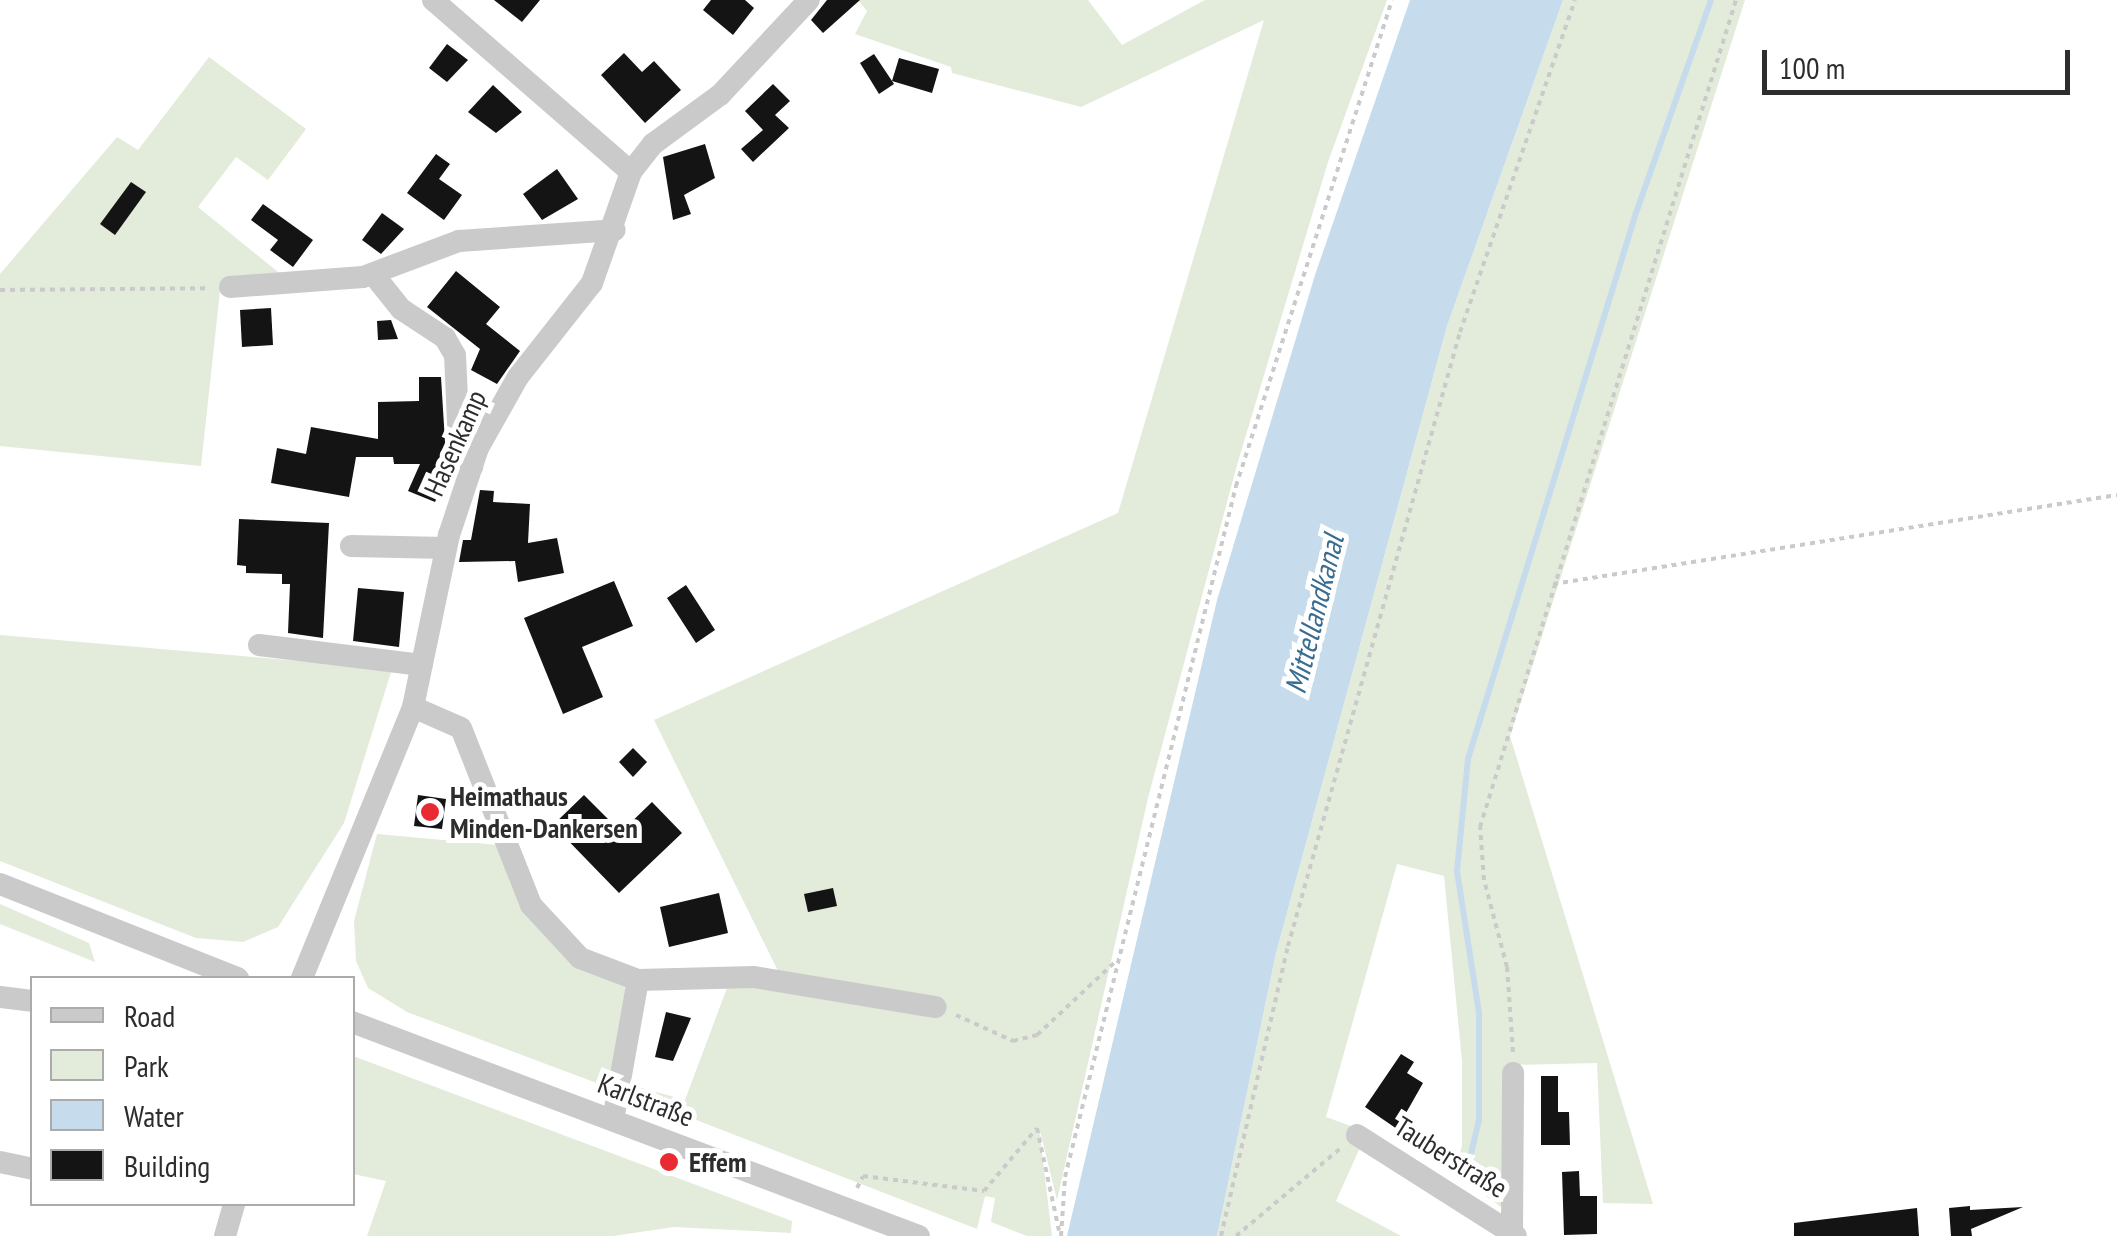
<!DOCTYPE html>
<html>
<head>
<meta charset="utf-8">
<style>
  body { margin:0 }
  #map { position:relative; width:2117px; height:1236px; overflow:hidden; background:#fff; font-family:"PT Sans Narrow",sans-serif }
  div>[style] { position:absolute }
  .green>* { inset:0; background:#e3ebda }
  .water>* { inset:0; background:#c6dcec }
  .stream>* { height:6px; margin:-3px; padding:0 3px; transform-origin:3px; border-radius:3px; background:#c6dcec }
  .building>* { inset:0; background:#141414 }
  .path>* { height:4px; margin-top:-2px; transform-origin:0; background:repeating-linear-gradient(90deg,#cacaca 0 5px,transparent 0 10px) }
  .minor>* { height:22px; margin:-11px; padding:0 11px; transform-origin:11px; border-radius:11px; background:#cacaca }
  .dots>* { width:28px; height:28px; translate:-50% -50%; box-sizing:border-box; border:5px solid #fff; border-radius:50% }
  span { translate:-50% -50%; white-space:nowrap; text-align:center; line-height:1.15; -webkit-text-stroke:10px #fff; paint-order:stroke }
  .street-label { font-size:28px; color:#2d2d2d }
  .poi-label { font-size:28px; color:#2d2d2d; font-weight:700 }
  .left { translate:0 -50%; text-align:left }
  .water-label { font-size:30px; color:#396c91; font-style:italic }
  .legend { position:absolute; left:30px; top:976px; width:325px; height:230px; box-sizing:border-box; background:#fff; border:2px solid #ababab; margin:0; padding:12px 18px; list-style:none; font-size:30px; color:#2d2d2d }
  .legend li { display:flex; align-items:center; gap:20px; height:50px }
  .legend b { width:50px; border:2px solid #ababab }
  .scale { position:absolute; left:1762px; top:50px; width:308px; height:45px; box-sizing:border-box; border:5px solid #2d2d2d; border-top:0; padding-left:12px; font-size:30px; line-height:35px; white-space:nowrap; color:#2d2d2d; -webkit-text-stroke:8px #fff; paint-order:stroke }
</style>
</head>
<body>
<div id="map">
  <div class="green">
    <div style="clip-path:polygon(858px 0,1088px 0,1122px 45px,1205px 0,1387px 0,1328px 162px,1237px 465px,1148px 798px,1057px 1200px,1039px 1127px,1052px 1236px,1027px 1236px,991px 1222px,995px 1198px,985px 1196px,977px 1229px,624px 1092px,624px 1083px,685px 1100px,733px 972px,778px 971px,654px 720px,1118px 513px,1264px 20px,1081px 107px,952px 73px,951px 67px,855px 34px,867px 11px)"></div>
    <div style="clip-path:polygon(1563px 0,1745px 0,1510px 736px,1653px 1204px,1603px 1203px,1597px 1063px,1509px 1065px,1508px 1212px,1454px 1173px,1462px 1146px,1462px 1061px,1444px 876px,1397px 864px,1326px 1117px,1367px 1132px,1336px 1201px,1401px 1236px,1217px 1236px,1276px 953px,1447px 326px)"></div>
    <div style="clip-path:polygon(209px 57px,306px 129px,268px 180px,236px 157px,198px 207px,294px 285px,220px 291px,201px 466px,0 446px,0 274px,117px 137px,138px 150px)"></div>
    <div style="clip-path:polygon(0 635px,392px 669px,344px 823px,278px 927px,243px 942px,196px 938px,0 861px)"></div>
    <div style="clip-path:polygon(377px 834px,498px 845px,523px 904px,626px 984px,610px 1088px,407px 1012px,368px 988px,356px 961px,354px 921px)"></div>
    <div style="clip-path:polygon(0 904px,89px 943px,95px 962px,0 924px)"></div>
    <div style="clip-path:polygon(353px 1056px,792px 1221px,791px 1233px,674px 1227px,613px 1236px,367px 1236px,386px 1181px,353px 1174px)"></div>
  </div>
  <div class="water">
    <div style="clip-path:polygon(1410px 0,1563px 0,1447px 326px,1276px 953px,1217px 1236px,1067px 1236px,1217px 600px,1315px 275px)"></div>
  </div>
  <div class="stream">
    <div style="left:1467px;top:1171px;width:52px;rotate:-76.8deg"></div>
    <div style="left:1479px;top:1120px;width:107px;rotate:-90deg"></div>
    <div style="left:1479px;top:1013px;width:144px;rotate:-98.8deg"></div>
    <div style="left:1457px;top:871px;width:113px;rotate:-84.4deg"></div>
    <div style="left:1468px;top:759px;width:571px;rotate:-72.9deg"></div>
    <div style="left:1636px;top:213px;width:226px;rotate:-70.6deg"></div>
  </div>
  <div class="building">
    <div style="clip-path:polygon(494px 0,540px 0,522px 22px)"></div>
    <div style="clip-path:polygon(711px 0,745px 0,754px 8px,733px 35px,703px 10px)"></div>
    <div style="clip-path:polygon(827px 0,860px 0,823px 33px,811px 20px)"></div>
    <div style="clip-path:polygon(447px 44px,468px 60px,447px 82px,429px 68px)"></div>
    <div style="clip-path:polygon(624px 53px,642px 72px,654px 61px,681px 90px,645px 123px,601px 75px)"></div>
    <div style="clip-path:polygon(874px 54px,894px 84px,879px 94px,860px 63px)"></div>
    <div style="clip-path:polygon(899px 58px,939px 69px,932px 93px,892px 81px)"></div>
    <div style="clip-path:polygon(773px 84px,790px 101px,775px 115px,789px 128px,753px 162px,741px 149px,763px 130px,745px 111px)"></div>
    <div style="clip-path:polygon(493px 85px,522px 112px,496px 133px,468px 112px)"></div>
    <div style="clip-path:polygon(705px 144px,715px 178px,684px 195px,691px 214px,673px 220px,663px 157px)"></div>
    <div style="clip-path:polygon(436px 154px,450px 164px,439px 179px,462px 195px,444px 220px,407px 193px)"></div>
    <div style="clip-path:polygon(557px 169px,578px 199px,542px 220px,523px 194px)"></div>
    <div style="clip-path:polygon(131px 182px,146px 192px,115px 235px,100px 224px)"></div>
    <div style="clip-path:polygon(263px 204px,313px 240px,293px 267px,270px 250px,278px 240px,251px 220px)"></div>
    <div style="clip-path:polygon(382px 213px,404px 229px,381px 254px,362px 240px)"></div>
    <div style="clip-path:polygon(456px 271px,500px 307px,486px 324px,520px 351px,497px 384px,471px 370px,480px 349px,427px 307px)"></div>
    <div style="clip-path:polygon(271px 308px,273px 345px,242px 347px,240px 310px)"></div>
    <div style="clip-path:polygon(391px 320px,398px 339px,378px 340px,377px 321px)"></div>
    <div style="clip-path:polygon(419px 377px,441px 377px,447px 474px,435px 502px,408px 491px,420px 464px,394px 464px,393px 457px,356px 457px,349px 497px,271px 483px,277px 448px,306px 454px,311px 427px,378px 439px,378px 402px,419px 401px)"></div>
    <div style="clip-path:polygon(480px 490px,494px 491px,493px 502px,530px 504px,528px 543px,557px 538px,564px 573px,518px 582px,515px 561px,459px 562px,463px 540px,471px 540px)"></div>
    <div style="clip-path:polygon(239px 519px,329px 523px,323px 638px,288px 633px,290px 584px,282px 584px,282px 574px,246px 573px,246px 566px,237px 565px)"></div>
    <div style="clip-path:polygon(614px 581px,633px 626px,582px 647px,603px 697px,563px 714px,524px 618px)"></div>
    <div style="clip-path:polygon(686px 585px,715px 630px,696px 643px,667px 598px)"></div>
    <div style="clip-path:polygon(358px 588px,404px 592px,399px 647px,353px 641px)"></div>
    <div style="clip-path:polygon(633px 748px,647px 762px,633px 777px,619px 762px)"></div>
    <div style="clip-path:polygon(418px 795px,446px 799px,442px 829px,414px 826px)"></div>
    <div style="clip-path:polygon(584px 795px,621px 832px,652px 802px,682px 833px,619px 893px,553px 825px)"></div>
    <div style="clip-path:polygon(833px 888px,837px 906px,808px 912px,804px 894px)"></div>
    <div style="clip-path:polygon(719px 893px,728px 933px,669px 947px,660px 907px)"></div>
    <div style="clip-path:polygon(666px 1012px,691px 1018px,673px 1061px,655px 1057px)"></div>
    <div style="clip-path:polygon(1401px 1054px,1414px 1062px,1407px 1073px,1423px 1083px,1397px 1129px,1365px 1107px)"></div>
    <div style="clip-path:polygon(1541px 1076px,1558px 1076px,1558px 1112px,1569px 1112px,1570px 1145px,1541px 1145px)"></div>
    <div style="clip-path:polygon(1579px 1171px,1580px 1196px,1597px 1196px,1597px 1234px,1564px 1235px,1562px 1172px)"></div>
    <div style="clip-path:polygon(1970px 1206px,1970px 1210px,2023px 1207px,1971px 1229px,1972px 1236px,1951px 1236px,1949px 1208px)"></div>
    <div style="clip-path:polygon(1917px 1208px,1919px 1236px,1794px 1236px,1794px 1223px)"></div>
  </div>
  <div class="path">
    <div style="left:0;top:290px;width:210px;rotate:-0.5deg"></div>
    <div style="left:1553px;top:584px;width:571px;rotate:-8.97deg"></div>
    <div style="left:956px;top:1015px;width:63px;rotate:24.5deg"></div>
    <div style="left:1013px;top:1041px;width:25px;rotate:-14deg"></div>
    <div style="left:1037px;top:1035px;width:107px;rotate:-43.1deg"></div>
    <div style="left:1513px;top:1052px;width:85px;rotate:-94deg"></div>
    <div style="left:1507px;top:967px;width:90px;rotate:-104.8deg"></div>
    <div style="left:1484px;top:880px;width:53px;rotate:-94.3deg"></div>
    <div style="left:1480px;top:827px;width:866px;rotate:-72.8deg"></div>
    <div style="left:857px;top:1188px;width:13px;rotate:-63deg"></div>
    <div style="left:863px;top:1176px;width:122px;rotate:7.1deg"></div>
    <div style="left:984px;top:1191px;width:82px;rotate:-49.9deg"></div>
    <div style="left:1037px;top:1128px;width:105px;rotate:77.9deg"></div>
    <div style="left:1061px;top:1236px;width:59px;rotate:-86.1deg"></div>
    <div style="left:1065px;top:1177px;width:712px;rotate:-76.1deg"></div>
    <div style="left:1236px;top:486px;width:510px;rotate:-72.2deg"></div>
    <div style="left:1221px;top:1236px;width:298px;rotate:-77deg"></div>
    <div style="left:1288px;top:946px;width:638px;rotate:-74.35deg"></div>
    <div style="left:1460px;top:332px;width:351px;rotate:-70.9deg"></div>
    <div style="left:1236px;top:1236px;width:138px;rotate:-40deg"></div>
  </div>
  <div class="minor">
    <div style="left:433px;top:0;width:262px;rotate:41deg"></div>
    <div style="left:373px;top:274px;width:45px;rotate:51.3deg"></div>
    <div style="left:401px;top:309px;width:53px;rotate:33.4deg"></div>
    <div style="left:445px;top:338px;width:20px;rotate:60deg"></div>
    <div style="left:455px;top:355px;width:89px;rotate:87.4deg"></div>
    <div style="left:459px;top:444px;width:26px;rotate:59deg"></div>
    <div style="left:230px;top:287px;width:133px;rotate:-4.3deg"></div>
    <div style="left:363px;top:277px;width:103px;rotate:-20.6deg"></div>
    <div style="left:459px;top:241px;width:156px;rotate:-4deg"></div>
    <div style="left:351px;top:546px;width:95px;rotate:1.2deg"></div>
    <div style="left:259px;top:645px;width:164px;rotate:7deg"></div>
    <div style="left:413px;top:707px;width:52px;rotate:23.6deg"></div>
    <div style="left:461px;top:728px;width:190px;rotate:68.4deg"></div>
    <div style="left:531px;top:905px;width:72px;rotate:47.2deg"></div>
    <div style="left:580px;top:958px;width:62px;rotate:20.8deg"></div>
    <div style="left:638px;top:980px;width:116px;rotate:-1.5deg"></div>
    <div style="left:754px;top:977px;width:184px;rotate:9.4deg"></div>
    <div style="left:0;top:884px;width:256px;rotate:21.6deg"></div>
    <div style="left:302px;top:978px;width:293px;rotate:-67.7deg"></div>
    <div style="left:413px;top:707px;width:176px;rotate:-78.2deg"></div>
    <div style="left:449px;top:535px;width:92px;rotate:-71.6deg"></div>
    <div style="left:478px;top:448px;width:81px;rotate:-60.6deg"></div>
    <div style="left:518px;top:377px;width:120px;rotate:-51.8deg"></div>
    <div style="left:592px;top:283px;width:118px;rotate:-70.6deg"></div>
    <div style="left:631px;top:172px;width:36px;rotate:-52deg"></div>
    <div style="left:653px;top:144px;width:83px;rotate:-36.2deg"></div>
    <div style="left:720px;top:95px;width:130px;rotate:-46.9deg"></div>
    <div style="left:0;top:997px;width:32px;rotate:7deg"></div>
    <div style="left:352px;top:1022px;width:606px;rotate:20.68deg"></div>
    <div style="left:613px;top:1120px;width:142px;rotate:-79.9deg"></div>
    <div style="left:1357px;top:1135px;width:188px;rotate:32.4deg"></div>
    <div style="left:0;top:1162px;width:33px;rotate:12deg"></div>
    <div style="left:1512px;top:1232px;width:159px;rotate:-89.6deg"></div>
    <div style="left:225px;top:1236px;width:33px;rotate:-74deg"></div>
  </div>
  <div class="dots">
    <div style="left:430px;top:812px;background:#ea2a32"></div>
    <div style="left:669px;top:1162px;background:#ea2a32"></div>
  </div>
  <div class="street-label">
    <span style="left:455px;top:443px;rotate:-66deg">Hasenkamp</span>
    <span style="left:646px;top:1100px;rotate:21deg">Karlstraße</span>
    <span style="left:1451px;top:1157px;rotate:32deg">Tauberstraße</span>
  </div>
  <div class="poi-label">
    <span class="left" style="left:450px;top:812px">Heimathaus<br>Minden-Dankersen</span>
    <span class="left" style="left:689px;top:1162px">Effem</span>
  </div>
  <div class="water-label">
    <span style="left:1314px;top:614px;rotate:-76deg">Mittellandkanal</span>
  </div>
  <ul class="legend">
  <li><b style="height:12px;background:#cacaca"></b>Road</li>
  <li><b style="height:28px;background:#e3ebda"></b>Park</li>
  <li><b style="height:28px;background:#c6dcec"></b>Water</li>
  <li><b style="height:28px;background:#141414"></b>Building</li>
  </ul>
  <div class="scale">100 m</div>
</div>
</body>
</html>
